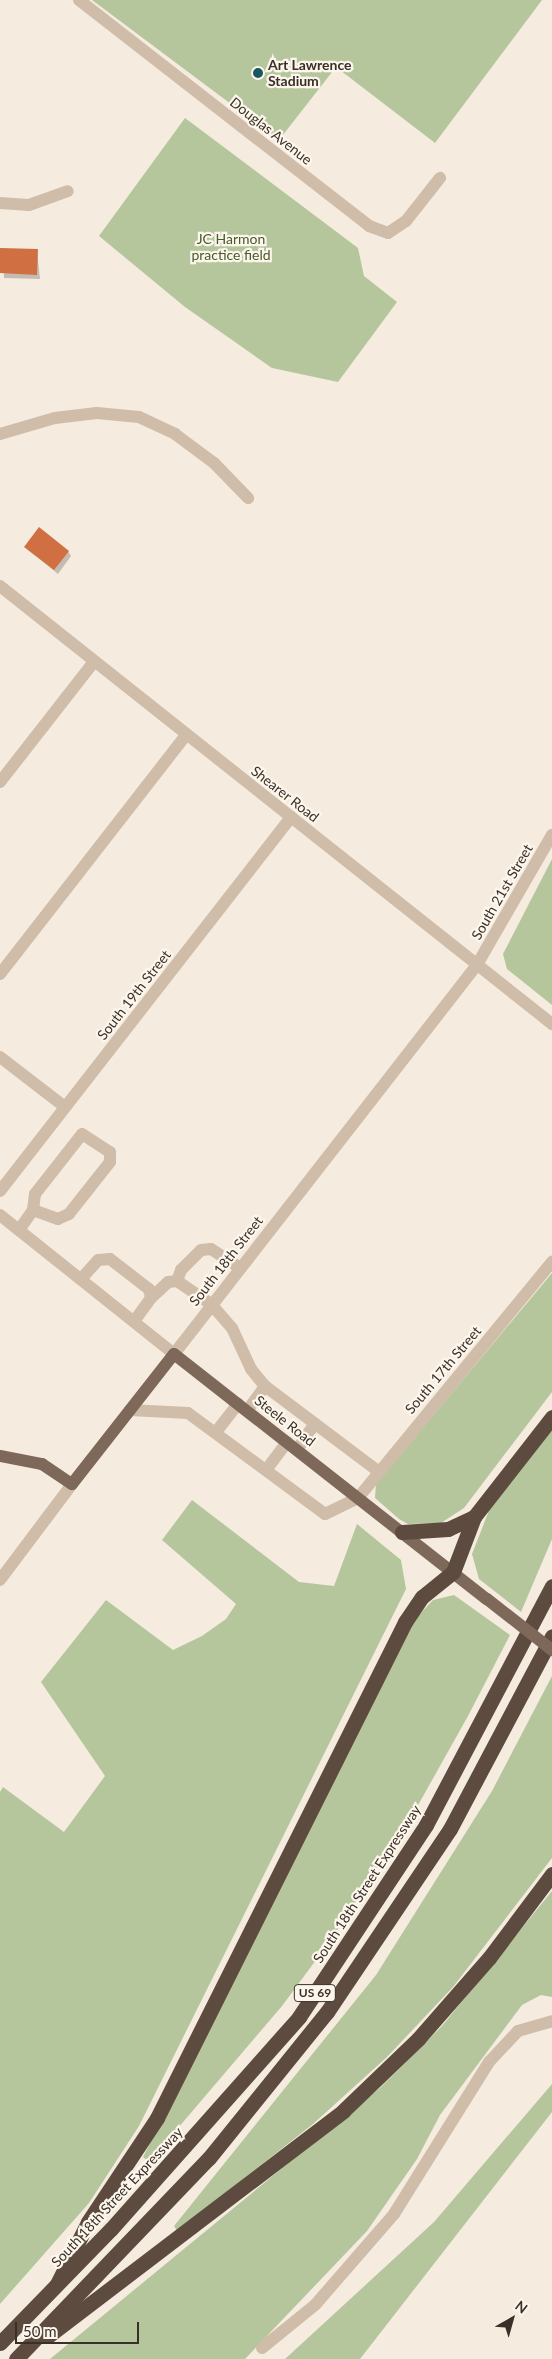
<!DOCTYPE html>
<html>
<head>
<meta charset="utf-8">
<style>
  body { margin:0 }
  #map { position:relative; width:552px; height:2359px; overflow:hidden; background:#f5ecdf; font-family:Lato,sans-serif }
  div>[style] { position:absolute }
  .green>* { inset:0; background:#b5c69d }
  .shadow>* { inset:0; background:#0003 }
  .building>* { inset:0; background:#d06f41 }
  .minor>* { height:12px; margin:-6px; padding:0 6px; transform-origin:6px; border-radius:6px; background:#cfbda9 }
  .major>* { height:12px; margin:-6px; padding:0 6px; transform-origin:6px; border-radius:6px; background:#7e6859 }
  .highway>* { height:15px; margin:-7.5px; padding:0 7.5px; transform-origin:7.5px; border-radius:7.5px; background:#5d4b40 }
  .major-bridge>* { height:12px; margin:-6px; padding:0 6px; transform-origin:6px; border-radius:6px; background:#7e6859 }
  .dots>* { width:14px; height:14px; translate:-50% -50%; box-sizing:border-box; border:2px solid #fcf6ec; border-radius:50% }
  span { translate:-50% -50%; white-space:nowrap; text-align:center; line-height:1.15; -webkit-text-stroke:4.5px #fcf6ec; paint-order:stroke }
  .shield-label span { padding:1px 4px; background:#fcf6ec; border:1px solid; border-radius:4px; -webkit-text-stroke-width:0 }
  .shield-label { font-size:12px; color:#3b3029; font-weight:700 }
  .poi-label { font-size:14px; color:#3b3029; font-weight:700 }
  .left { translate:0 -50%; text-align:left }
  .street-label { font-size:14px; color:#3b3029 }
  .park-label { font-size:14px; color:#465c2a }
  .north { position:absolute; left:487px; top:2294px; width:50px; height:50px; -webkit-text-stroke:4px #fcf6ec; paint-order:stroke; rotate:38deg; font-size:14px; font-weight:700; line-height:20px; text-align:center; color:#3b3029 }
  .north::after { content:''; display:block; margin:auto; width:18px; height:22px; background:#3b3029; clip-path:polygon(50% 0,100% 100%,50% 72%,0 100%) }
  .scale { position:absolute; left:15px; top:2322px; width:124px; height:22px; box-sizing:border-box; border:2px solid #3b3029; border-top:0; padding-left:6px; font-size:15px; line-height:18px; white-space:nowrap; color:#3b3029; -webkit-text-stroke:4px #fcf6ec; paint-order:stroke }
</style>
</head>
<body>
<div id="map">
  <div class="green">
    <div style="clip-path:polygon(92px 0,542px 0,435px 143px,336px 67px,279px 140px)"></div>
    <div style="clip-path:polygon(185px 118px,358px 248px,364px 276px,397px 302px,338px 382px,272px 368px,185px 307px,99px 236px)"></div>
    <div style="clip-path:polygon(552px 859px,552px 1005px,507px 969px,503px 954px)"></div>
    <div style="clip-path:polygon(552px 1273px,552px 1392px,464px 1508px,441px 1523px,408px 1524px,399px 1519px,375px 1498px,376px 1484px)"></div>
    <div style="clip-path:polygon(552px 1426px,552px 1539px,521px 1612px,479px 1579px,472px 1554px,490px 1508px)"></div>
    <div style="clip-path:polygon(192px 1500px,299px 1582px,334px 1586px,357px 1524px,401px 1560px,406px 1589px,139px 2126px,89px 2203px,0 2304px,0 1792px,3px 1787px,64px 1832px,105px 1776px,41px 1682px,106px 1600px,173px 1650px,202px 1636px,226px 1619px,236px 1604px,162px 1540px)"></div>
    <div style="clip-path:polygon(454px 1595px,510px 1635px,468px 1716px,417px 1807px,330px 1941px,282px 2006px,149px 2162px,143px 2157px,416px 1618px,433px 1600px)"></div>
    <div style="clip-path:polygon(552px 1676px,552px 1858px,453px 1987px,387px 2057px,313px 2124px,177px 2231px,174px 2226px,376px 1975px,492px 1791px)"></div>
    <div style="clip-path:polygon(552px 1891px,552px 1997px,541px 1995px,522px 2005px,440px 2115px,417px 2159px,367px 2231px,245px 2359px,50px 2359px,381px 2087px,442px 2026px)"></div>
    <div style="clip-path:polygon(552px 2084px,552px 2112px,360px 2359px,285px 2359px,434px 2222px)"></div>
  </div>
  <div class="shadow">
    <div style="clip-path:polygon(2px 249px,37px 250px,40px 279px,4px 278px)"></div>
    <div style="clip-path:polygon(25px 547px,68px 551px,71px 556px,58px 574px)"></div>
  </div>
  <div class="building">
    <div style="clip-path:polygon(0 248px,38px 249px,37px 275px,0 273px)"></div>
    <div style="clip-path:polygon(39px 527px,69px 551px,54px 570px,24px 547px)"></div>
  </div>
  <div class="minor">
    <div style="left:79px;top:0;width:368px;rotate:37.9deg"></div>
    <div style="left:369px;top:226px;width:20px;rotate:20deg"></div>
    <div style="left:388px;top:233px;width:22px;rotate:-34deg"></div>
    <div style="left:406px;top:221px;width:55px;rotate:-51.7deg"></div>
    <div style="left:0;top:203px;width:29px;rotate:4deg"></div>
    <div style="left:29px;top:205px;width:41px;rotate:-19.7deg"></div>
    <div style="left:0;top:434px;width:57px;rotate:-16.2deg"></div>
    <div style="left:55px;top:418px;width:42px;rotate:-6.8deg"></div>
    <div style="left:97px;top:413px;width:42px;rotate:5.4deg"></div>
    <div style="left:139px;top:417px;width:40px;rotate:25deg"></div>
    <div style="left:175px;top:434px;width:49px;rotate:36.6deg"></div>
    <div style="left:214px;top:463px;width:49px;rotate:45.8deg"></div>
    <div style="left:0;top:586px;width:705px;rotate:38.43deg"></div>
    <div style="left:0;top:782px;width:151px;rotate:-52deg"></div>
    <div style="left:0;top:974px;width:303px;rotate:-52.1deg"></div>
    <div style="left:0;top:1057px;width:82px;rotate:37.6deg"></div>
    <div style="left:0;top:1191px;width:474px;rotate:-52.1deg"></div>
    <div style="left:0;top:1215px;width:223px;rotate:38.6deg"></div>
    <div style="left:174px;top:1354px;width:495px;rotate:-52.1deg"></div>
    <div style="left:478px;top:963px;width:148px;rotate:-60deg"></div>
    <div style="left:19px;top:1230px;width:24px;rotate:-55deg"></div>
    <div style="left:33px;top:1210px;width:16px;rotate:-83deg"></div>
    <div style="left:35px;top:1194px;width:76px;rotate:-51.9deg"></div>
    <div style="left:82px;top:1134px;width:33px;rotate:33deg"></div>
    <div style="left:110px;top:1152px;width:10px;rotate:90deg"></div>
    <div style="left:110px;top:1162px;width:66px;rotate:128.3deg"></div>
    <div style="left:69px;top:1214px;width:12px;rotate:156deg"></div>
    <div style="left:58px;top:1219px;width:27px;rotate:-160deg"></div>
    <div style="left:81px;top:1279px;width:25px;rotate:-48deg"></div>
    <div style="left:98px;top:1260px;width:12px;rotate:-5deg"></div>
    <div style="left:110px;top:1259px;width:49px;rotate:37.6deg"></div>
    <div style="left:149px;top:1289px;width:9px;rotate:77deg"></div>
    <div style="left:151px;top:1298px;width:29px;rotate:126deg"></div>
    <div style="left:177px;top:1281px;width:41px;rotate:34.1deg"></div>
    <div style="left:211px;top:1304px;width:32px;rotate:49deg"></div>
    <div style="left:232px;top:1328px;width:45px;rotate:65.1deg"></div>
    <div style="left:251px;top:1369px;width:22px;rotate:51deg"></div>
    <div style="left:265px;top:1386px;width:143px;rotate:37deg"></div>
    <div style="left:151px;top:1298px;width:23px;rotate:-43deg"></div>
    <div style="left:168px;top:1282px;width:9px;rotate:-6deg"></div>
    <div style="left:177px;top:1281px;width:12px;rotate:-70deg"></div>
    <div style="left:181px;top:1270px;width:28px;rotate:-45deg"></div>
    <div style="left:201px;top:1250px;width:10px;rotate:-6deg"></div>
    <div style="left:211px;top:1249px;width:35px;rotate:33deg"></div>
    <div style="left:130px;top:1410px;width:58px;rotate:3deg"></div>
    <div style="left:188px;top:1413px;width:170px;rotate:36.4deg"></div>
    <div style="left:325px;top:1514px;width:37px;rotate:-26deg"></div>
    <div style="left:358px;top:1498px;width:306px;rotate:-50.6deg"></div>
    <div style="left:247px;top:1411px;width:31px;rotate:-54deg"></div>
    <div style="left:216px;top:1432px;width:36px;rotate:-52deg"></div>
    <div style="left:297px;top:1450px;width:32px;rotate:-56deg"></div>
    <div style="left:266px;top:1470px;width:35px;rotate:-53deg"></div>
    <div style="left:0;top:1580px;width:120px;rotate:-53.1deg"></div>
    <div style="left:262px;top:2348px;width:68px;rotate:-39.1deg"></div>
    <div style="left:315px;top:2305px;width:121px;rotate:-49deg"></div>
    <div style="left:394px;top:2214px;width:179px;rotate:-58deg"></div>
    <div style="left:489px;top:2062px;width:42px;rotate:-46.9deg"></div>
    <div style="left:518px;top:2031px;width:35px;rotate:-16deg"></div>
  </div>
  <div class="major">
    <div style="left:0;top:1456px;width:43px;rotate:10.8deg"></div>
    <div style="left:42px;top:1464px;width:36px;rotate:34deg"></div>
    <div style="left:72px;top:1484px;width:165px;rotate:-51.9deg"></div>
    <div style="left:174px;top:1354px;width:397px;rotate:38.1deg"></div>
  </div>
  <div class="highway">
    <div style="left:402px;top:1532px;width:46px;rotate:-3.7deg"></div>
    <div style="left:448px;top:1529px;width:29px;rotate:-25deg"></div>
    <div style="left:57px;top:2284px;width:69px;rotate:-63.4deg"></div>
    <div style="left:88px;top:2222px;width:125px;rotate:-56.4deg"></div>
    <div style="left:157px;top:2118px;width:555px;rotate:-63.43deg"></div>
    <div style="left:405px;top:1622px;width:30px;rotate:-56deg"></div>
    <div style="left:422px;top:1597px;width:40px;rotate:-39deg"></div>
    <div style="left:453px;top:1572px;width:59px;rotate:-69.1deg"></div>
    <div style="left:474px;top:1517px;width:127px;rotate:-52deg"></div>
    <div style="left:48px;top:2336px;width:371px;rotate:-37.3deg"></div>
    <div style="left:343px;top:2111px;width:104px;rotate:-43.8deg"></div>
    <div style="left:418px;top:2039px;width:108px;rotate:-48.8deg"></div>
    <div style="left:489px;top:1958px;width:105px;rotate:-53.1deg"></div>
    <div style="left:0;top:2343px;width:159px;rotate:-45.8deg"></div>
    <div style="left:111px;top:2229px;width:283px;rotate:-48.4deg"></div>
    <div style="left:299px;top:2017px;width:230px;rotate:-56.5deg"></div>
    <div style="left:426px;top:1825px;width:270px;rotate:-62.2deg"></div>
    <div style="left:16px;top:2359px;width:279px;rotate:-46.2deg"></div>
    <div style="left:209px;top:2158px;width:188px;rotate:-51.1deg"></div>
    <div style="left:327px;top:2012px;width:220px;rotate:-56.1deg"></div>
    <div style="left:450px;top:1829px;width:218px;rotate:-62.1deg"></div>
  </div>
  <div class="major-bridge">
    <div style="left:487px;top:1599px;width:83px;rotate:38.1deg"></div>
  </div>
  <div class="dots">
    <div style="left:258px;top:73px;background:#1a5761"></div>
  </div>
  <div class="shield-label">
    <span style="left:315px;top:1993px">US 69</span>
  </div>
  <div class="poi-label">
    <span class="left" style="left:268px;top:73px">Art Lawrence<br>Stadium</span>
  </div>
  <div class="street-label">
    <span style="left:271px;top:131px;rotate:38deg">Douglas Avenue</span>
    <span style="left:285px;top:794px;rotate:38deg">Shearer Road</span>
    <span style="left:502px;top:892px;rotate:-60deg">South 21st Street</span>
    <span style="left:134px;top:995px;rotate:-52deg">South 19th Street</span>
    <span style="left:226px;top:1261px;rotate:-52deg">South 18th Street</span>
    <span style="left:443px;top:1370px;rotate:-50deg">South 17th Street</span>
    <span style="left:285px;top:1421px;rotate:38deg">Steele Road</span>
    <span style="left:367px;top:1884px;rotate:-57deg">South 18th Street Expressway</span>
    <span style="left:117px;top:2197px;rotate:-47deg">South 18th Street Expressway</span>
  </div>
  <div class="park-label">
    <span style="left:231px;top:247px">JC Harmon<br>practice field</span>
  </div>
  <div class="north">N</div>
  <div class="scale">50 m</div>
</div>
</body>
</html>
